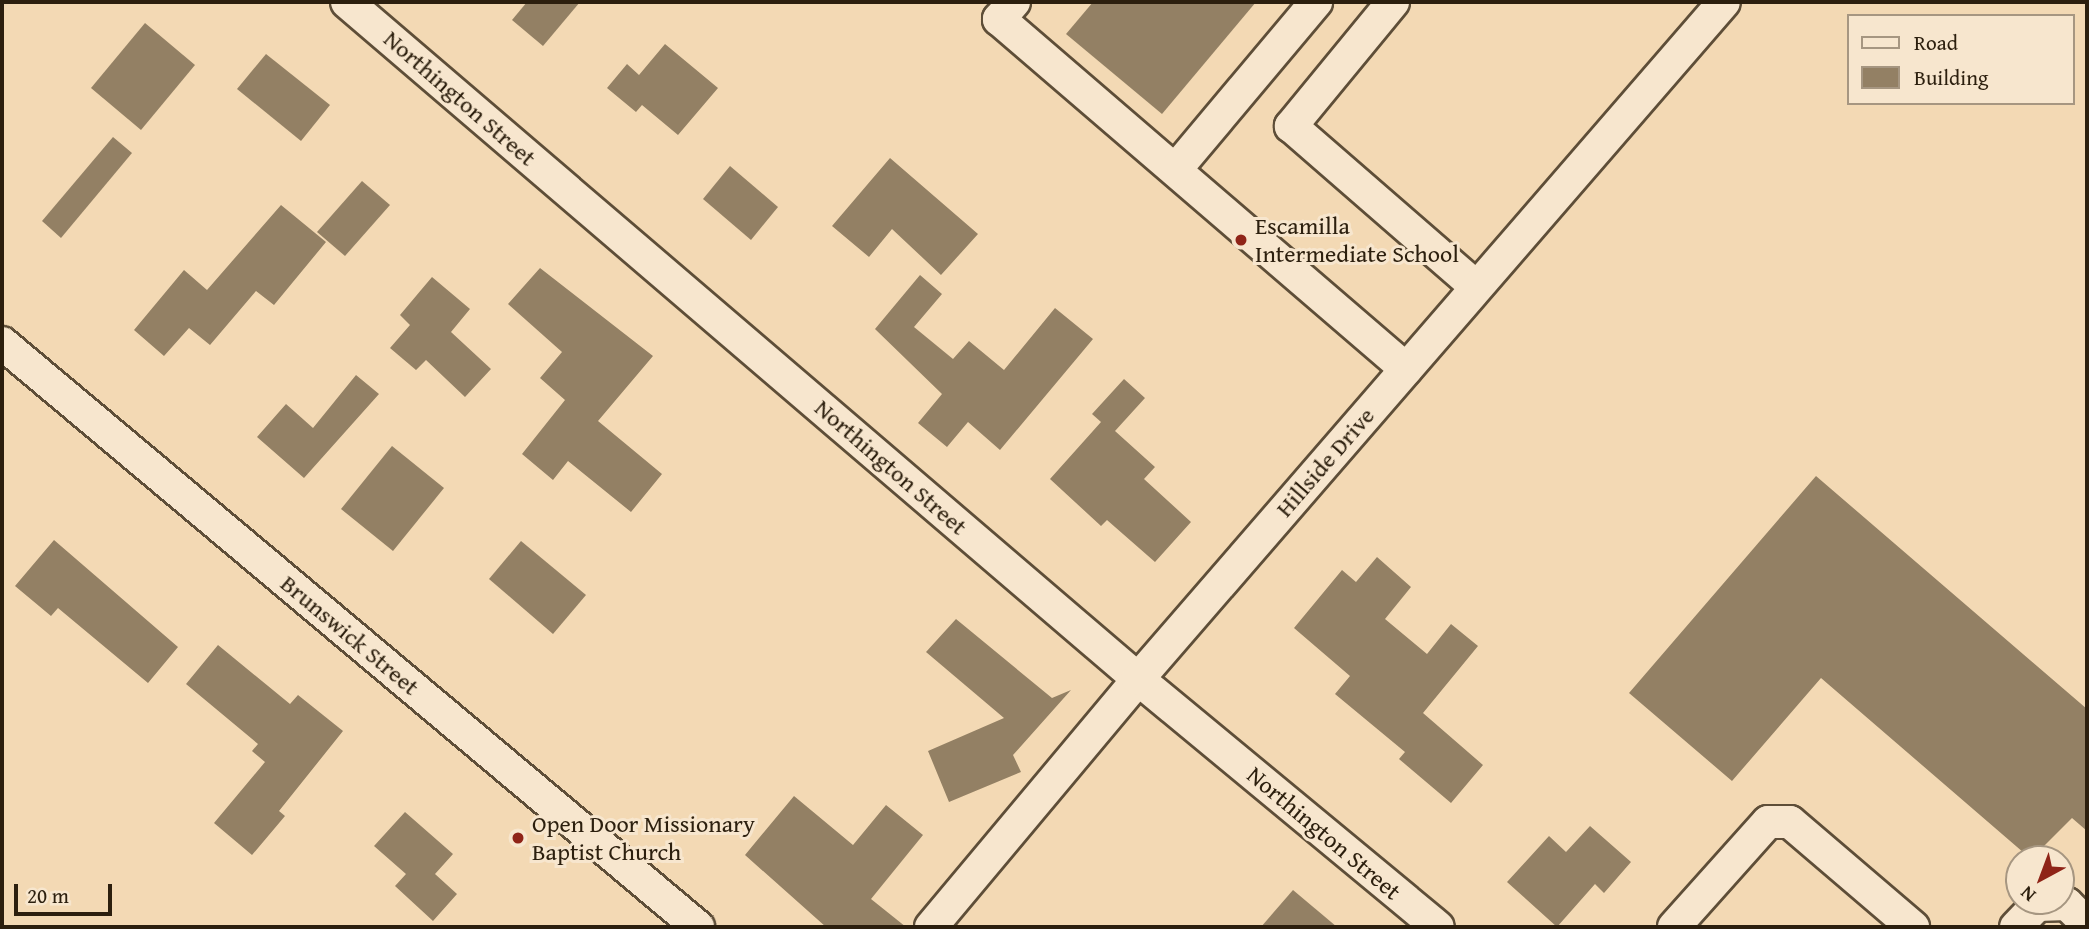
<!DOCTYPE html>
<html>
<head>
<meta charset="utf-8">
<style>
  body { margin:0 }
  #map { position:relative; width:2089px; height:929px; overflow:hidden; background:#f3d9b4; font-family:"Gentium Book Plus",serif }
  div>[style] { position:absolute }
  .building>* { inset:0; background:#938064 }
  .roads { filter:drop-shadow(2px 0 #5e4e38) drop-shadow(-2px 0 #5e4e38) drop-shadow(0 2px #5e4e38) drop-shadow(0 -2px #5e4e38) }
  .minor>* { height:32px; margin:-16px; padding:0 16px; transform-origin:16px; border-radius:16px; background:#f7e6ce }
  .dots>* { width:19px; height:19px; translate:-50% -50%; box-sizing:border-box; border:4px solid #f7e6ce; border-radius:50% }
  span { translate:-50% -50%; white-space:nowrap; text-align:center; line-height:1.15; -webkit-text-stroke:6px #f7e6ce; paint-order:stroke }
  .street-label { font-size:24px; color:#2c1f0e }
  .poi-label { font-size:24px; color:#2c1f0e }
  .left { translate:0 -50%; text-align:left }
  .frame { position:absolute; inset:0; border:4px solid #2c1f0e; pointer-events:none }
  .legend { position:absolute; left:1847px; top:14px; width:228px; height:91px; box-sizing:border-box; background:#f7e6ce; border:2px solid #a69681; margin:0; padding:9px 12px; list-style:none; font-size:21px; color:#2c1f0e }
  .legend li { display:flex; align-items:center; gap:14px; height:35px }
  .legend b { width:35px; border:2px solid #a69681 }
  .north { position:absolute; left:2005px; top:845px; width:70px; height:70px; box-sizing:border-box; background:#f7e6ce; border:2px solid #a69681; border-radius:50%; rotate:221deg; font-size:19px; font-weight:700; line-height:28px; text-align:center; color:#2c1f0e }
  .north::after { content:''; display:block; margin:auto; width:24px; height:32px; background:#8f2418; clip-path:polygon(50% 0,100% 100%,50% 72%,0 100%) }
  .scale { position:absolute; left:14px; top:884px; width:98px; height:32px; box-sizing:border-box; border:4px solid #2c1f0e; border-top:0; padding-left:9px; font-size:21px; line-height:24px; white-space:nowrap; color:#2c1f0e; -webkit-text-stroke:5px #f7e6ce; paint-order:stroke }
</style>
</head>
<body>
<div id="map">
  <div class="building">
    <div style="clip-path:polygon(527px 2px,580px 2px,543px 46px,512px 20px)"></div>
    <div style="clip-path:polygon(1093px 2px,1256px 2px,1162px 114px,1066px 34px)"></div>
    <div style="clip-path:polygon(145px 23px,195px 65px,141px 130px,91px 88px)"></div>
    <div style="clip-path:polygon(665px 44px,718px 88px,678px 135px,642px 105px,636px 112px,607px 88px,627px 64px,639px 75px)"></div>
    <div style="clip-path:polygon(266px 54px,330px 105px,301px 141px,237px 89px)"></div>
    <div style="clip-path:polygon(113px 137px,132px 153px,61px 238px,42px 221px)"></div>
    <div style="clip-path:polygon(890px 158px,978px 234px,941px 275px,892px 229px,869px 257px,832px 226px)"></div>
    <div style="clip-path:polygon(730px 166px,778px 207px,751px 240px,703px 199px)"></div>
    <div style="clip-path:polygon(362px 181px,390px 205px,345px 256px,317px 232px)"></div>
    <div style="clip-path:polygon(281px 205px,326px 242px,274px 305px,256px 291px,210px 345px,189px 328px,164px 356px,134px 330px,184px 270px,207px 290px)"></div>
    <div style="clip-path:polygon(540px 268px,653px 356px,598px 421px,662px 474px,631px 512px,568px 461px,553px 480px,522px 454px,565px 400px,540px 378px,562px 352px,508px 304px)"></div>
    <div style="clip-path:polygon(920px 275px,942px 294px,914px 327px,953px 359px,969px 341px,1004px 370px,1055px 308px,1093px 339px,1000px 450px,968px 422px,947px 447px,918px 423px,942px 394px,875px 329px)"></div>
    <div style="clip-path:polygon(432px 277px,470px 309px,451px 332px,491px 369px,465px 397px,426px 360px,416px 370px,390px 348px,410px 325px,400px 315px)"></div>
    <div style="clip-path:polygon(356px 375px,379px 394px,304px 478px,257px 437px,286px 404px,313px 428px)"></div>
    <div style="clip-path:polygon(1124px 379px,1145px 398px,1115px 431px,1155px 467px,1144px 479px,1191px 522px,1155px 562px,1107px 520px,1101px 526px,1050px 479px,1101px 422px,1092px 414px)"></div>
    <div style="clip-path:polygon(392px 446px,444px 488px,393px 551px,341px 509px)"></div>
    <div style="clip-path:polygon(1816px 476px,2087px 709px,2087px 831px,2072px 818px,2031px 859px,1821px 678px,1732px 781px,1629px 693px)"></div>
    <div style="clip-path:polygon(54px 540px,178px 647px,148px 683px,58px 608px,51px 616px,15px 586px)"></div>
    <div style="clip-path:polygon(521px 541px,586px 595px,553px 634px,489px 579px)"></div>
    <div style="clip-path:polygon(1377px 557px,1411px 587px,1385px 619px,1427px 654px,1451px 624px,1478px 646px,1423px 713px,1483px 765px,1451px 803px,1399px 759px,1405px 752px,1335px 694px,1350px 676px,1294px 628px,1342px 570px,1356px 582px)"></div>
    <div style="clip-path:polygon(956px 619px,1052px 698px,1071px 690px,1013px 755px,1021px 772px,949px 802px,928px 751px,1004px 718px,926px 652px)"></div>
    <div style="clip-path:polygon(218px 645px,290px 704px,298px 695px,343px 731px,279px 811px,285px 816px,252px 855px,214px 823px,265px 762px,252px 751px,258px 744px,186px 684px)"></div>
    <div style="clip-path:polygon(794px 796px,853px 845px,886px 805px,923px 835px,871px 899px,906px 927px,826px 927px,745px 855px)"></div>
    <div style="clip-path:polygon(405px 812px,453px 854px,435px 874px,457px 894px,433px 921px,395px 886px,406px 874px,374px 846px)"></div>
    <div style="clip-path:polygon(1590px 826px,1631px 862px,1604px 893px,1595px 884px,1557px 927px,1507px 882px,1549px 836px,1566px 852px)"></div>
    <div style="clip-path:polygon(1293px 890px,1337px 927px,1261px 927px)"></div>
  </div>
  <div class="roads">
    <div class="minor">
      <div style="left:347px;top:2px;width:1041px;rotate:40.56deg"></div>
      <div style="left:1138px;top:679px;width:389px;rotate:39.6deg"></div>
      <div style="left:1014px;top:2px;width:23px;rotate:131deg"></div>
      <div style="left:999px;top:19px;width:537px;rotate:40.69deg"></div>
      <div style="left:1393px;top:2px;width:161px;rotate:129.4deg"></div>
      <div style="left:1291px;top:126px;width:245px;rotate:41deg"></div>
      <div style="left:1176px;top:169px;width:218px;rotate:-50deg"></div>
      <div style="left:2px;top:343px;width:909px;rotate:40deg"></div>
      <div style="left:931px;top:927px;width:323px;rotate:-50.1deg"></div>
      <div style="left:1138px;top:679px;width:895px;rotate:-49.12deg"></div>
      <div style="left:1674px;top:927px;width:141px;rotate:-48.2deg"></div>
      <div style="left:1768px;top:822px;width:22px"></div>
      <div style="left:1790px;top:822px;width:162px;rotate:40.5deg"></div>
      <div style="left:2016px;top:927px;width:30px;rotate:-46deg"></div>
      <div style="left:2037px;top:905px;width:30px;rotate:-2deg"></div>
      <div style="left:2067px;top:904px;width:28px;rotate:45deg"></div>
    </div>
  </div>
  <div class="dots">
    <div style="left:1241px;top:240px;background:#8f2418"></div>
    <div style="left:518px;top:838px;background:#8f2418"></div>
  </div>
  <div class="street-label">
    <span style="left:460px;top:98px;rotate:41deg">Northington Street</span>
    <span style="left:1325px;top:462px;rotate:-49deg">Hillside Drive</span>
    <span style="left:891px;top:467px;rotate:41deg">Northington Street</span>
    <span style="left:350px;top:635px;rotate:40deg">Brunswick Street</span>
    <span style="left:1324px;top:833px;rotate:40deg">Northington Street</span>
  </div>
  <div class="poi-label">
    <span class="left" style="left:1255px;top:240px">Escamilla<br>Intermediate School</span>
    <span class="left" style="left:532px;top:838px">Open Door Missionary<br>Baptist Church</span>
  </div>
  <div class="frame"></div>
  <ul class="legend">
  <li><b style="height:9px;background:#f7e6ce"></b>Road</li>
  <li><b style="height:19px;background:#938064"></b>Building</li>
  </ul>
  <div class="north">N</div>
  <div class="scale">20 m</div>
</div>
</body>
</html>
